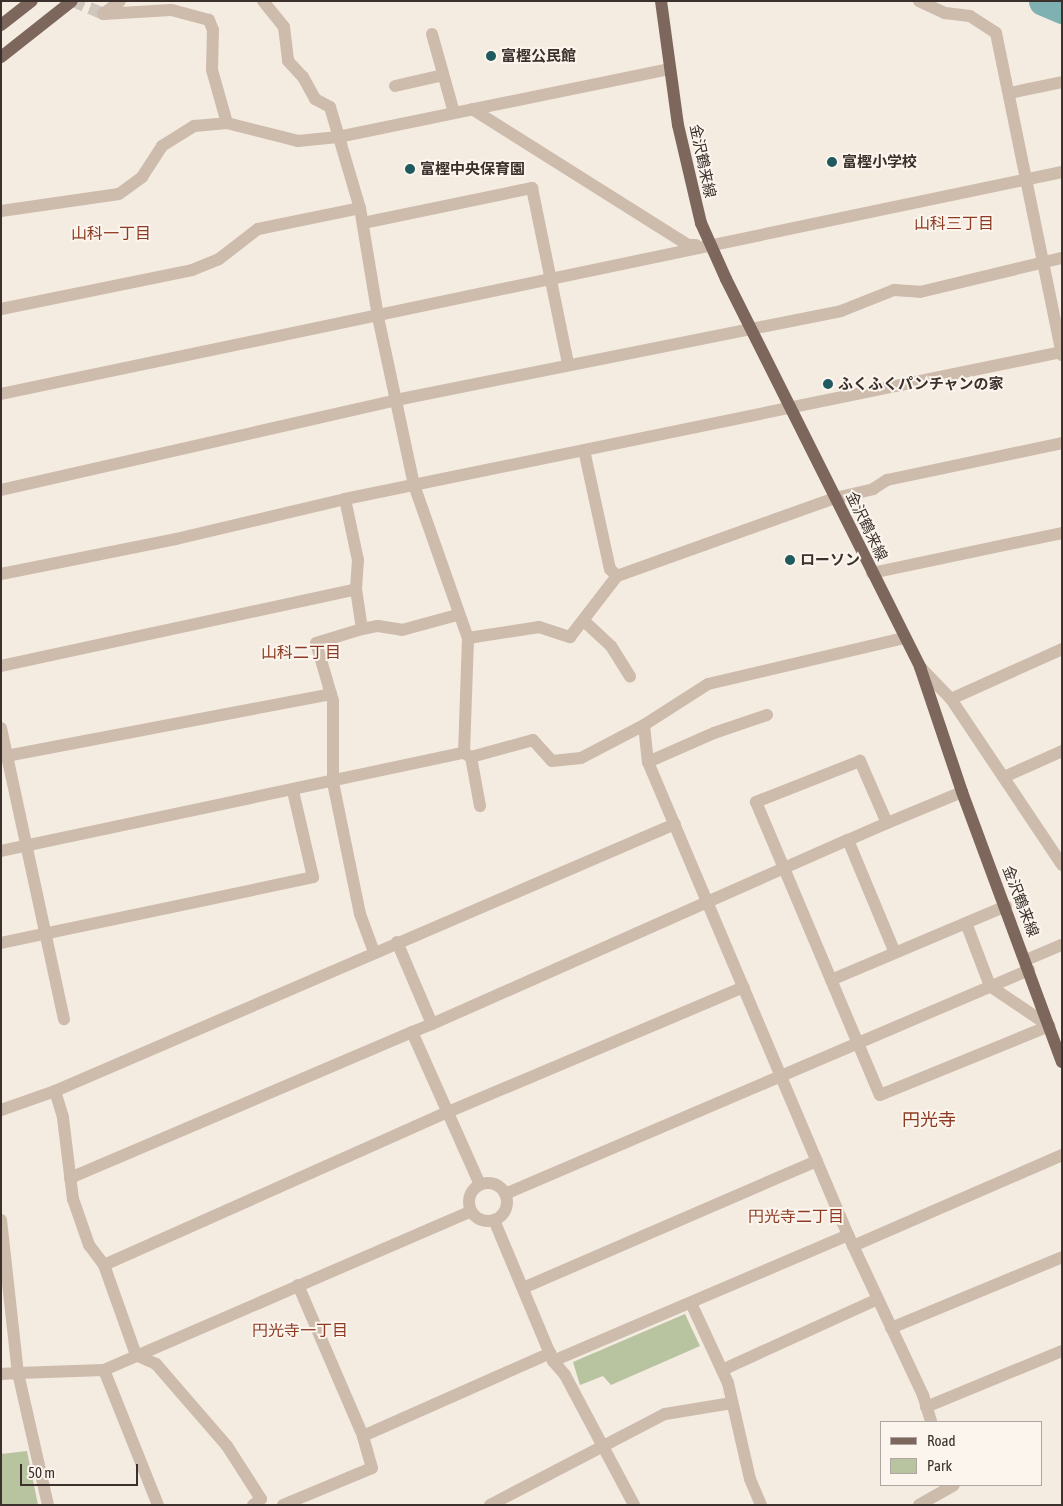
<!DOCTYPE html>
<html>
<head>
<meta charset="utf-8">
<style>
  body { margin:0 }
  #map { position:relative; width:1063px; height:1506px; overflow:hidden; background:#f4ebe1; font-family:"Asap Condensed","Noto Sans JP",sans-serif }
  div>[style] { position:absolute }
  .green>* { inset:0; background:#b8c4a0 }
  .river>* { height:29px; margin:-14.5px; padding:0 14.5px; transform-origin:14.5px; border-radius:14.5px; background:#7fb0b2 }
  .minor-tunnel>* { height:12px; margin-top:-6px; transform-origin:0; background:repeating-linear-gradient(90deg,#cfc6bd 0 12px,transparent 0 18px) }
  .minor>* { height:12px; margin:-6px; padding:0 6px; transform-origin:6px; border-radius:6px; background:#cdbbac }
  .minor>.ring { margin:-6px; padding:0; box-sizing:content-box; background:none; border:12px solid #cdbbac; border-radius:50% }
  .major>* { height:12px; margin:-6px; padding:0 6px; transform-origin:6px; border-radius:6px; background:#7d675c }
  .dots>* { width:14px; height:14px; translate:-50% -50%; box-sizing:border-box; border:2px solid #fbf5ee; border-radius:50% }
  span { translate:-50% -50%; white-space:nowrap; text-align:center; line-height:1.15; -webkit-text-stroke:4px #fbf5ee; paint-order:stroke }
  .poi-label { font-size:15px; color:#3b302b; font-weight:700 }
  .left { translate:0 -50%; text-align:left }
  .street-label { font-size:15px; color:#3b302b }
  .neighbourhood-label { font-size:16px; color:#8c3b22 }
  .quarter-label { font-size:18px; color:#8c3b22 }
  .frame { position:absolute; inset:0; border:2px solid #3b302b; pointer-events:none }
  .legend { position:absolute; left:880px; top:1421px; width:162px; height:65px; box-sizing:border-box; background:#fbf5ee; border:1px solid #aea6a0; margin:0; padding:6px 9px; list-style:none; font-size:15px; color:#3b302b }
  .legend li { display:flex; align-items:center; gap:10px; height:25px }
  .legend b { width:25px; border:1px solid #aea6a0 }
  .scale { position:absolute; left:20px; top:1464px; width:118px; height:22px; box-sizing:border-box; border:2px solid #3b302b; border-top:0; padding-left:6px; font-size:15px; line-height:18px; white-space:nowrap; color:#3b302b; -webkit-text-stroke:4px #fbf5ee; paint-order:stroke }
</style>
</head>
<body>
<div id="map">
  <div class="green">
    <div style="clip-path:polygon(685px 1314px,700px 1346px,611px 1385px,603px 1376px,580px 1385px,573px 1362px)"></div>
    <div style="clip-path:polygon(27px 1451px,38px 1505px,1px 1505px,1px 1454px)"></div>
  </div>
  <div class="river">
    <div style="left:1043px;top:1px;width:21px;rotate:23deg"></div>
  </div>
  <div class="minor-tunnel">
    <div style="left:73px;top:1px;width:33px;rotate:23deg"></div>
  </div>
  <div class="minor">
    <div style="left:263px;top:1px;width:33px;rotate:51deg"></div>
    <div style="left:284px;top:27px;width:34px;rotate:83deg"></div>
    <div style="left:288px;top:61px;width:22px;rotate:47deg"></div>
    <div style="left:303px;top:77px;width:25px;rotate:61deg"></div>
    <div style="left:315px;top:99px;width:17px;rotate:28deg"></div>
    <div style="left:330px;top:107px;width:105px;rotate:73.5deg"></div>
    <div style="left:360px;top:208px;width:110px;rotate:80.6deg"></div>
    <div style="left:378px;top:317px;width:172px;rotate:77.9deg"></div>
    <div style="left:414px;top:485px;width:162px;rotate:70.6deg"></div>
    <div style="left:468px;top:638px;width:72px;rotate:-8.8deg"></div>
    <div style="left:539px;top:627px;width:33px;rotate:18deg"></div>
    <div style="left:570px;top:637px;width:77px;rotate:-52.4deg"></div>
    <div style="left:617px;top:576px;width:232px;rotate:-19.7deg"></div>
    <div style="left:835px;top:498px;width:39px;rotate:-13deg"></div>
    <div style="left:873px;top:489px;width:17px;rotate:-33deg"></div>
    <div style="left:887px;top:480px;width:179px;rotate:-11.9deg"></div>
    <div style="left:919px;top:1px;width:29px;rotate:25deg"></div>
    <div style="left:945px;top:13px;width:25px;rotate:7deg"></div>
    <div style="left:970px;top:16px;width:31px;rotate:33deg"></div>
    <div style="left:996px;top:33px;width:329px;rotate:78.4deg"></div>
    <div style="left:103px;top:14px;width:21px;rotate:-37deg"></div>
    <div style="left:432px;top:34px;width:82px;rotate:74.4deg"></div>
    <div style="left:395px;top:86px;width:49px;rotate:-12.9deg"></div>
    <div style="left:1010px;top:93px;width:53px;rotate:-11.9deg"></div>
    <div style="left:472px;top:109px;width:255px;rotate:32.2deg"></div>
    <div style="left:688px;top:245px;width:8px"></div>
    <div style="left:227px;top:123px;width:73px;rotate:14.2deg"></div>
    <div style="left:298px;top:141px;width:40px;rotate:-5.7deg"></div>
    <div style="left:338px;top:137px;width:339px;rotate:-11.6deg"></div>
    <div style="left:1px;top:211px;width:119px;rotate:-8.2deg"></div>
    <div style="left:119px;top:194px;width:29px;rotate:-36deg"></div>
    <div style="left:142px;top:177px;width:37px;rotate:-57deg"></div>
    <div style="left:162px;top:146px;width:38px;rotate:-32deg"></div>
    <div style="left:194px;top:126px;width:33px;rotate:-5deg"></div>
    <div style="left:227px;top:123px;width:55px;rotate:-105.8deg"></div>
    <div style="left:212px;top:70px;width:40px;rotate:-88.6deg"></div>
    <div style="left:213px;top:30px;width:11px;rotate:-112deg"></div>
    <div style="left:209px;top:20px;width:39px;rotate:-165deg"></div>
    <div style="left:171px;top:10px;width:68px;rotate:176.6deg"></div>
    <div style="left:363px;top:223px;width:173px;rotate:-11.7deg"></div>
    <div style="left:532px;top:188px;width:180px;rotate:78.4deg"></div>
    <div style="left:1px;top:309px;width:195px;rotate:-11.5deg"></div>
    <div style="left:192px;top:270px;width:29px;rotate:-22deg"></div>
    <div style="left:219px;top:259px;width:49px;rotate:-37.6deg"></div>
    <div style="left:258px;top:229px;width:104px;rotate:-11.6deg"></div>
    <div style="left:1px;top:394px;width:1084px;rotate:-11.82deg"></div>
    <div style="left:584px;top:450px;width:122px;rotate:77.7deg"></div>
    <div style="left:610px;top:569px;width:10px;rotate:45deg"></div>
    <div style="left:1px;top:490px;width:405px;rotate:-12.8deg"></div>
    <div style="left:396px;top:400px;width:454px;rotate:-11.3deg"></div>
    <div style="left:841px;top:311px;width:57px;rotate:-21.6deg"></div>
    <div style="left:894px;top:290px;width:26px;rotate:4deg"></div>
    <div style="left:920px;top:292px;width:146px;rotate:-13.5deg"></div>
    <div style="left:345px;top:499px;width:62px;rotate:78deg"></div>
    <div style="left:358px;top:560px;width:29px;rotate:94deg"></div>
    <div style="left:356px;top:589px;width:40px;rotate:81.5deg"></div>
    <div style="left:872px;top:573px;width:194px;rotate:-11.9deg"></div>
    <div style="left:1px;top:574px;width:178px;rotate:-11.3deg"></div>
    <div style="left:176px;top:539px;width:174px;rotate:-13.3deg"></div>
    <div style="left:345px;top:499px;width:732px;rotate:-11.59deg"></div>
    <div style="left:584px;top:621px;width:37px;rotate:43deg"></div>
    <div style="left:611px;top:646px;width:36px;rotate:58deg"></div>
    <div style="left:1px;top:666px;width:363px;rotate:-12.2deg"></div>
    <div style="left:920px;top:667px;width:45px;rotate:45.9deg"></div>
    <div style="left:951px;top:699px;width:200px;rotate:56.2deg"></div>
    <div style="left:951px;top:699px;width:122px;rotate:-24.2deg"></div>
    <div style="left:644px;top:725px;width:37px;rotate:84deg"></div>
    <div style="left:648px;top:762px;width:514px;rotate:67.08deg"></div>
    <div style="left:848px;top:1235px;width:177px;rotate:64.9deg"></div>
    <div style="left:923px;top:1395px;width:28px;rotate:73deg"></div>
    <div style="left:1px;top:728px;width:298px;rotate:77.8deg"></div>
    <div style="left:464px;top:753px;width:115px;rotate:-88deg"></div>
    <div style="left:1px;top:757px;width:336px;rotate:-10.8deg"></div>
    <div style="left:471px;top:757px;width:50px;rotate:79.6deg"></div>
    <div style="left:648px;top:762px;width:72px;rotate:-23.7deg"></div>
    <div style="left:714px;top:733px;width:56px;rotate:-18.8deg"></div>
    <div style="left:1004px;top:777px;width:64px;rotate:-24.1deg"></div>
    <div style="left:962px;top:792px;width:81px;rotate:157.5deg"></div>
    <div style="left:887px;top:823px;width:68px;rotate:-113.5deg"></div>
    <div style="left:860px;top:761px;width:112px;rotate:158.5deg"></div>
    <div style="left:756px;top:802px;width:318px;rotate:67.1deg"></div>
    <div style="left:880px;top:1095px;width:183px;rotate:-22.2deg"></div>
    <div style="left:887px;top:823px;width:43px;rotate:156.4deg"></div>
    <div style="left:848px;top:840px;width:122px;rotate:67.4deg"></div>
    <div style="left:1px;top:851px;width:473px;rotate:-12deg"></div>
    <div style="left:464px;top:753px;width:8px;rotate:30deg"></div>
    <div style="left:471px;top:757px;width:64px;rotate:-15.3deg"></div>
    <div style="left:533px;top:740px;width:28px;rotate:48deg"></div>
    <div style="left:552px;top:761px;width:29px;rotate:-6deg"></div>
    <div style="left:581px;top:758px;width:71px;rotate:-27.6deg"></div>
    <div style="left:644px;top:725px;width:76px;rotate:-32.6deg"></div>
    <div style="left:708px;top:684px;width:201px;rotate:-13.2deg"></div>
    <div style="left:966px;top:923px;width:67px;rotate:69.1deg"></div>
    <div style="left:990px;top:986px;width:71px;rotate:34.1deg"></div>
    <div style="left:397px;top:942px;width:89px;rotate:66.9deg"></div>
    <div style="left:432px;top:1024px;width:22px;rotate:158deg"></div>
    <div style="left:412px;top:1032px;width:167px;rotate:66deg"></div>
    <div style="left:1px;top:943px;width:319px;rotate:-11.9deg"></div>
    <div style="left:313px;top:877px;width:88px;rotate:-103.1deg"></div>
    <div style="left:374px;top:952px;width:40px;rotate:-110.2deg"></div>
    <div style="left:360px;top:914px;width:135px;rotate:-101.6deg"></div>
    <div style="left:333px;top:782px;width:81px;rotate:-90deg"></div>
    <div style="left:333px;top:701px;width:60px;rotate:-106.3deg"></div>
    <div style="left:316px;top:643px;width:48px;rotate:-16.9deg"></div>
    <div style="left:362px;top:629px;width:16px;rotate:-11deg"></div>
    <div style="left:378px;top:626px;width:24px;rotate:9deg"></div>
    <div style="left:402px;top:630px;width:57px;rotate:-15.3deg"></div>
    <div style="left:1026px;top:960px;width:39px;rotate:-23deg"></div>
    <div style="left:831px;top:980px;width:190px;rotate:-22.9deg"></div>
    <div style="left:432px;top:1024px;width:455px;rotate:-23.9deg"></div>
    <div style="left:55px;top:1091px;width:28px;rotate:73deg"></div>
    <div style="left:63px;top:1118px;width:82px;rotate:83deg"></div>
    <div style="left:73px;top:1199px;width:49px;rotate:70.8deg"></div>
    <div style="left:89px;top:1245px;width:25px;rotate:53deg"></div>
    <div style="left:104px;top:1265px;width:376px;rotate:-24deg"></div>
    <div style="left:448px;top:1112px;width:321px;rotate:-22.9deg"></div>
    <div style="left:1px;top:1110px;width:57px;rotate:-19.4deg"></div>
    <div style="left:55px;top:1091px;width:675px;rotate:-23.3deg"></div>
    <div style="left:70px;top:1178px;width:372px;rotate:-23.1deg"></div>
    <div class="ring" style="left:469px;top:1183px;width:26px;height:26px"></div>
    <div style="left:505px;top:1194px;width:570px;rotate:-23.15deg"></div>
    <div style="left:1px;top:1220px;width:154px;rotate:83.7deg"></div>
    <div style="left:18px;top:1373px;width:86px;rotate:-2deg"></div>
    <div style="left:104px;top:1370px;width:145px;rotate:68.2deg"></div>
    <div style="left:494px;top:1220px;width:153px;rotate:67.3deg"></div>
    <div style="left:553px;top:1361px;width:18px;rotate:49deg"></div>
    <div style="left:565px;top:1375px;width:147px;rotate:62deg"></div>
    <div style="left:853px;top:1246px;width:228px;rotate:-23.5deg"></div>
    <div style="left:104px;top:1265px;width:96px;rotate:70.4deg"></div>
    <div style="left:136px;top:1355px;width:22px;rotate:24deg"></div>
    <div style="left:156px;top:1364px;width:108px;rotate:49.1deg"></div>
    <div style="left:227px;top:1446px;width:63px;rotate:57.3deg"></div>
    <div style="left:261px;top:1499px;width:10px;rotate:143deg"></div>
    <div style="left:298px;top:1285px;width:164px;rotate:66.7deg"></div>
    <div style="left:523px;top:1288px;width:320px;rotate:-23.4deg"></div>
    <div style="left:691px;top:1303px;width:88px;rotate:65.2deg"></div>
    <div style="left:728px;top:1383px;width:98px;rotate:77.1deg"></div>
    <div style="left:750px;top:1479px;width:28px;rotate:67deg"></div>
    <div style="left:891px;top:1328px;width:185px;rotate:-22.5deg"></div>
    <div style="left:553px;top:1361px;width:321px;rotate:-23.1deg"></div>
    <div style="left:104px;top:1370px;width:400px;rotate:-23.4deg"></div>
    <div style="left:722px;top:1370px;width:171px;rotate:-24.5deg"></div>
    <div style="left:1px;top:1374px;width:17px;rotate:-3deg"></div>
    <div style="left:18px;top:1373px;width:135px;rotate:77.2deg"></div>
    <div style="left:926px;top:1407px;width:147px;rotate:-22.4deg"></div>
    <div style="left:283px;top:1505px;width:96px;rotate:-22.6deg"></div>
    <div style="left:372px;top:1468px;width:33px;rotate:-106deg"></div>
    <div style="left:363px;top:1436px;width:205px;rotate:-23.9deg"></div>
    <div style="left:490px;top:1505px;width:197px;rotate:-27.5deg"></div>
    <div style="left:665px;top:1414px;width:68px;rotate:-9.3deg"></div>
    <div style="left:919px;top:1505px;width:40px;rotate:-29.7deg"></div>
  </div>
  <div class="major">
    <div style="left:661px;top:1px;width:125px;rotate:82.2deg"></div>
    <div style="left:678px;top:125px;width:101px;rotate:76.8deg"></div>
    <div style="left:701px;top:223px;width:61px;rotate:65.9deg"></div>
    <div style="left:726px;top:279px;width:434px;rotate:63.4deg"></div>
    <div style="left:920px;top:667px;width:132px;rotate:71.4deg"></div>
    <div style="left:962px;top:792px;width:288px;rotate:69.7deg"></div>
    <div style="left:1px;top:25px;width:39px;rotate:-38deg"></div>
    <div style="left:1px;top:57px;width:90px;rotate:-38.3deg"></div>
  </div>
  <div class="dots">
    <div style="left:491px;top:56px;background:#1f5a5e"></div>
    <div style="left:832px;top:162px;background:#1f5a5e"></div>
    <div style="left:410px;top:169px;background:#1f5a5e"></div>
    <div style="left:828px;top:384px;background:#1f5a5e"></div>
    <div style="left:790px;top:560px;background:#1f5a5e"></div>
  </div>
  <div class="poi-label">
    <span class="left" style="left:501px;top:56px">富樫公民館</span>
    <span class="left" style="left:842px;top:162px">富樫小学校</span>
    <span class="left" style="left:420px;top:169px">富樫中央保育園</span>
    <span class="left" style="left:838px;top:384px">ふくふくパンチャンの家</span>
    <span class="left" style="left:800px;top:560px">ローソン</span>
  </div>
  <div class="street-label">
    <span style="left:703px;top:161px;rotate:78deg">金沢鶴来線</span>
    <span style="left:867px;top:526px;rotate:64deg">金沢鶴来線</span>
    <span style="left:1021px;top:901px;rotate:69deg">金沢鶴来線</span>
  </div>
  <div class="neighbourhood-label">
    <span style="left:954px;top:223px">山科三丁目</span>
    <span style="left:111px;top:233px">山科一丁目</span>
    <span style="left:301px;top:652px">山科二丁目</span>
    <span style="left:796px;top:1216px">円光寺二丁目</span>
    <span style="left:300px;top:1330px">円光寺一丁目</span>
  </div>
  <div class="quarter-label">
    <span style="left:929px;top:1120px">円光寺</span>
  </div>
  <div class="frame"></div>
  <ul class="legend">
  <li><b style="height:6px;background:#7d675c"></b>Road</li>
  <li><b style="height:14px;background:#b8c4a0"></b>Park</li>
  </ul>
  <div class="scale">50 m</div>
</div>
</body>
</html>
